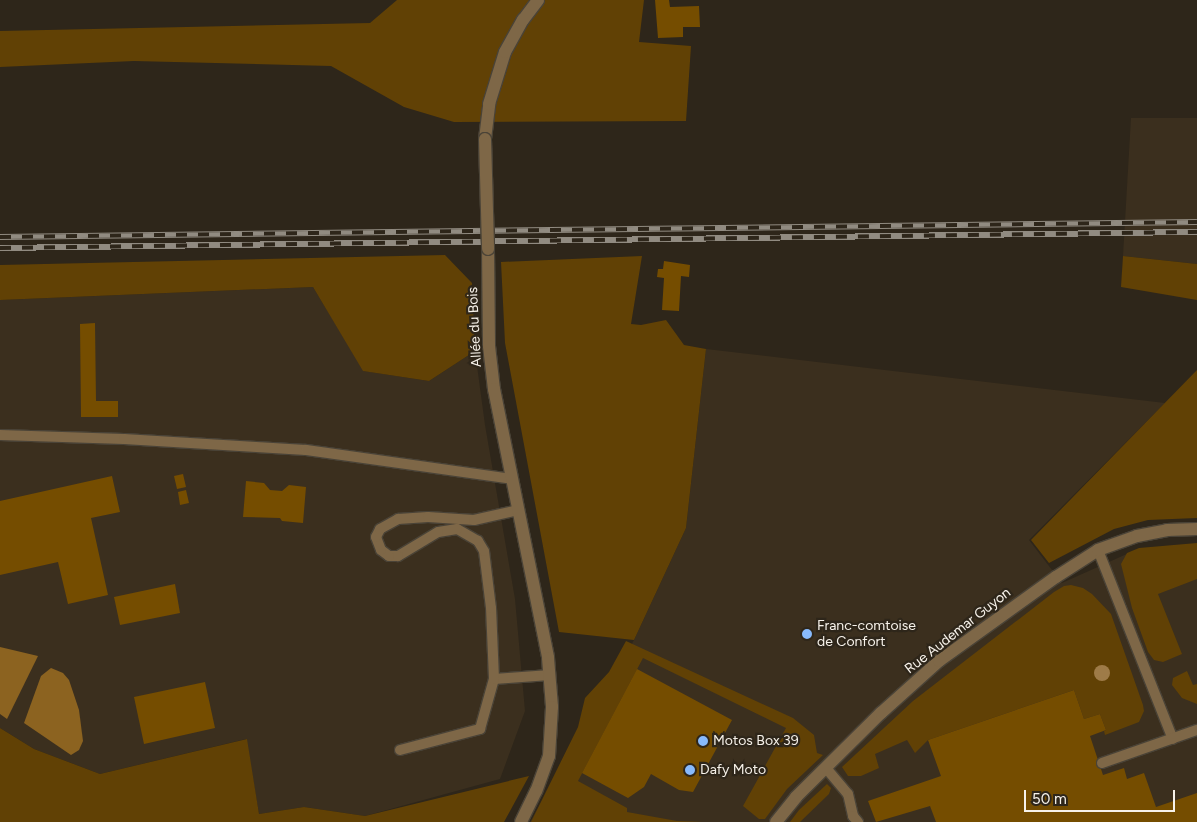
<!DOCTYPE html>
<html>
<head>
<meta charset="utf-8">
<style>
  body { margin:0 }
  #map { position:relative; width:1197px; height:822px; overflow:hidden; background:#2e261a; font-family:Figtree,sans-serif }
  div>[style] { position:absolute }
  .built>* { inset:0; background:#3b2f1e }
  .green>* { inset:0; background:#614105 }
  .water>* { inset:0; background:#8c6320 }
  .building>* { inset:0; background:#754d00 }
  .roads { filter:drop-shadow(1px 0 #4a4337) drop-shadow(-1px 0 #4a4337) drop-shadow(0 1px #4a4337) drop-shadow(0 -1px #4a4337) }
  .service>* { height:10px; margin:-5px; padding:0 5px; transform-origin:5px; border-radius:5px; background:#7e6747 }
  .minor>* { height:12px; margin:-6px; padding:0 6px; transform-origin:6px; border-radius:6px; background:#7e6747 }
  .tertiary>* { height:12px; margin:-6px; padding:0 6px; transform-origin:6px; border-radius:6px; background:#7e6747 }
  .rail>* { height:5.5px; margin-top:-2.75px; transform-origin:0; background:repeating-linear-gradient(90deg,#2e261a 0 11px,#918b81 0 22px); box-sizing:border-box; border-block:1px solid #918b81 }
  .bridges { filter:drop-shadow(1px 0 #4a4337) drop-shadow(-1px 0 #4a4337) drop-shadow(0 1px #4a4337) drop-shadow(0 -1px #4a4337) }
  .tertiary-bridge>* { height:12px; margin:-6px; padding:0 6px; transform-origin:6px; border-radius:6px; background:#7e6747 }
  .trees>* { width:16px; height:16px; margin:-8px; border-radius:50%; background:#9e7b48 }
  .dots>* { width:14px; height:14px; translate:-50% -50%; box-sizing:border-box; border:2px solid #2e261a; border-radius:50% }
  span { translate:-50% -50%; white-space:nowrap; text-align:center; line-height:1.15; -webkit-text-stroke:4.5px #2e261a; paint-order:stroke }
  .street-label { font-size:14px; color:#f7f2ea }
  .poi-label { font-size:14px; color:#f7f2ea }
  .left { translate:0 -50%; text-align:left }
  .scale { position:absolute; left:1024px; top:790px; width:151px; height:22px; box-sizing:border-box; border:2px solid #f7f2ea; border-top:0; padding-left:6px; font-size:15px; line-height:18px; white-space:nowrap; color:#f7f2ea; -webkit-text-stroke:4px #2e261a; paint-order:stroke }
</style>
</head>
<body>
<div id="map">
  <div class="built">
    <div style="clip-path:polygon(1131px 118px,1197px 118px,1197px 264px,1123px 256px)"></div>
    <div style="clip-path:polygon(313px 287px,364px 371px,429px 381px,475px 351px,485px 425px,515px 599px,525px 711px,500px 779px,365px 816px,304px 807px,259px 814px,246px 739px,100px 774px,34px 749px,0 728px,0 300px)"></div>
    <div style="clip-path:polygon(706px 349px,1165px 403px,1029px 540px,1062px 583px,1129px 553px,1197px 546px,1197px 822px,530px 822px,634px 640px,686px 528px)"></div>
  </div>
  <div class="green">
    <div style="clip-path:polygon(397px 0,644px 0,639px 42px,691px 46px,686px 121px,454px 122px,404px 107px,331px 66px,134px 61px,0 67px,0 31px,370px 23px)"></div>
    <div style="clip-path:polygon(445px 255px,472px 283px,475px 351px,429px 381px,363px 371px,313px 287px,0 300px,0 265px)"></div>
    <div style="clip-path:polygon(642px 256px,631px 324px,641px 325px,666px 320px,684px 345px,706px 349px,686px 528px,634px 640px,559px 632px,505px 343px,501px 262px)"></div>
    <div style="clip-path:polygon(1123px 256px,1197px 264px,1197px 300px,1121px 287px)"></div>
    <div style="clip-path:polygon(1197px 370px,1197px 518px,1148px 520px,1114px 529px,1049px 563px,1031px 540px)"></div>
    <div style="clip-path:polygon(1197px 543px,1197px 579px,1158px 594px,1182px 654px,1163px 662px,1154px 660px,1148px 652px,1132px 608px,1121px 564px,1127px 553px,1139px 548px)"></div>
    <div style="clip-path:polygon(1071px 585px,1083px 588px,1092px 594px,1111px 614px,1143px 705px,1144px 711px,1139px 722px,1105px 735px,1104px 731px,1106px 730px,1100px 714px,1084px 719px,1074px 690px,928px 740px,915px 753px,907px 740px,875px 754px,879px 768px,861px 776px,848px 776px,842px 767px,913px 701px,1054px 592px,1064px 586px)"></div>
    <div style="clip-path:polygon(626px 641px,793px 718px,814px 735px,817px 753px,823px 755px,787px 789px,765px 819px,759px 819px,743px 806px,786px 728px,643px 658px,578px 781px,627px 808px,627px 812px,677px 821px,703px 822px,531px 822px,578px 727px,585px 698px,609px 672px)"></div>
    <div style="clip-path:polygon(1187px 671px,1193px 685px,1197px 684px,1197px 704px,1182px 698px,1172px 685px,1173px 678px)"></div>
    <div style="clip-path:polygon(0 728px,34px 749px,100px 774px,247px 739px,259px 814px,304px 807px,365px 816px,529px 776px,504px 822px,0 822px)"></div>
    <div style="clip-path:polygon(827px 784px,831px 788px,829px 794px,800px 822px,790px 822px,799px 810px)"></div>
  </div>
  <div class="water">
    <div style="clip-path:polygon(0 647px,38px 656px,7px 719px,0 714px)"></div>
    <div style="clip-path:polygon(51px 668px,63px 673px,69px 680px,79px 710px,83px 741px,79px 750px,71px 755px,24px 723px,41px 676px)"></div>
  </div>
  <div class="building">
    <div style="clip-path:polygon(655px 0,669px 0,670px 7px,699px 6px,700px 27px,683px 27px,683px 37px,658px 38px)"></div>
    <div style="clip-path:polygon(664px 261px,690px 265px,689px 277px,681px 276px,679px 311px,662px 310px,664px 278px,657px 277px,658px 269px,663px 269px)"></div>
    <div style="clip-path:polygon(95px 323px,96px 401px,118px 401px,118px 417px,81px 417px,80px 324px)"></div>
    <div style="clip-path:polygon(183px 474px,186px 487px,177px 489px,174px 476px)"></div>
    <div style="clip-path:polygon(112px 476px,120px 512px,91px 518px,108px 595px,68px 604px,58px 562px,0 575px,0 501px)"></div>
    <div style="clip-path:polygon(246px 481px,264px 483px,270px 490px,282px 491px,289px 485px,306px 487px,303px 523px,282px 521px,280px 518px,243px 517px)"></div>
    <div style="clip-path:polygon(186px 490px,189px 503px,180px 505px,178px 492px)"></div>
    <div style="clip-path:polygon(175px 584px,180px 613px,120px 625px,114px 597px)"></div>
    <div style="clip-path:polygon(637px 669px,732px 720px,693px 792px,679px 790px,651px 774px,644px 787px,628px 798px,582px 773px)"></div>
    <div style="clip-path:polygon(205px 682px,215px 728px,144px 744px,134px 697px)"></div>
    <div style="clip-path:polygon(1074px 690px,1084px 719px,1100px 714px,1106px 730px,1090px 736px,1103px 775px,1124px 768px,1127px 779px,1144px 773px,1156px 807px,1197px 793px,1197px 822px,936px 822px,930px 806px,876px 822px,868px 801px,941px 776px,928px 740px)"></div>
  </div>
  <div class="roads">
    <div class="service">
      <div style="left:0;top:435px;width:124px;rotate:1.8deg"></div>
      <div style="left:124px;top:439px;width:182px;rotate:3.5deg"></div>
      <div style="left:306px;top:450px;width:208px;rotate:8deg"></div>
      <div style="left:1098px;top:550px;width:203px;rotate:68.4deg"></div>
      <div style="left:494px;top:679px;width:56px;rotate:-4.1deg"></div>
      <div style="left:400px;top:750px;width:83px;rotate:-14.7deg"></div>
      <div style="left:480px;top:729px;width:52px;rotate:-74.4deg"></div>
      <div style="left:494px;top:679px;width:71px;rotate:-92.4deg"></div>
      <div style="left:491px;top:608px;width:57px;rotate:-97deg"></div>
      <div style="left:484px;top:551px;width:12px;rotate:-121deg"></div>
      <div style="left:478px;top:541px;width:24px;rotate:-150deg"></div>
      <div style="left:457px;top:529px;width:19px;rotate:171deg"></div>
      <div style="left:438px;top:532px;width:47px;rotate:149deg"></div>
      <div style="left:398px;top:556px;width:9px;rotate:180deg"></div>
      <div style="left:389px;top:556px;width:10px;rotate:-143deg"></div>
      <div style="left:381px;top:550px;width:14px;rotate:-111deg"></div>
      <div style="left:376px;top:537px;width:9px;rotate:-63deg"></div>
      <div style="left:380px;top:529px;width:21px;rotate:-29deg"></div>
      <div style="left:398px;top:519px;width:30px;rotate:-4deg"></div>
      <div style="left:428px;top:517px;width:46px;rotate:3.7deg"></div>
      <div style="left:474px;top:520px;width:45px;rotate:-12.8deg"></div>
      <div style="left:1102px;top:763px;width:101px;rotate:-19.2deg"></div>
      <div style="left:826px;top:768px;width:34px;rotate:50deg"></div>
      <div style="left:848px;top:794px;width:23px;rotate:77deg"></div>
      <div style="left:853px;top:816px;width:8px;rotate:50deg"></div>
    </div>
    <div class="minor">
      <div style="left:776px;top:822px;width:32px;rotate:-51deg"></div>
      <div style="left:796px;top:797px;width:120px;rotate:-44.7deg"></div>
      <div style="left:881px;top:713px;width:78px;rotate:-41.9deg"></div>
      <div style="left:939px;top:661px;width:144px;rotate:-35.7deg"></div>
      <div style="left:1056px;top:577px;width:50px;rotate:-32.7deg"></div>
      <div style="left:1098px;top:550px;width:41px;rotate:-19.7deg"></div>
      <div style="left:1137px;top:536px;width:31px;rotate:-11deg"></div>
      <div style="left:1167px;top:530px;width:30px;rotate:-2deg"></div>
    </div>
    <div class="tertiary">
      <div style="left:485px;top:139px;width:35px;rotate:-83deg"></div>
      <div style="left:489px;top:104px;width:54px;rotate:-72.9deg"></div>
      <div style="left:505px;top:52px;width:37px;rotate:-61deg"></div>
      <div style="left:523px;top:20px;width:25px;rotate:-53deg"></div>
      <div style="left:488px;top:249px;width:97px;rotate:89.4deg"></div>
      <div style="left:489px;top:346px;width:43px;rotate:83.4deg"></div>
      <div style="left:494px;top:389px;width:274px;rotate:78.6deg"></div>
      <div style="left:548px;top:658px;width:49px;rotate:85.3deg"></div>
      <div style="left:552px;top:707px;width:49px;rotate:93.5deg"></div>
      <div style="left:549px;top:756px;width:37px;rotate:110deg"></div>
      <div style="left:536px;top:791px;width:34px;rotate:116deg"></div>
    </div>
  </div>
  <div class="rail">
    <div style="left:0;top:237px;width:1197px;rotate:-0.72deg"></div>
    <div style="left:0;top:248px;width:1197px;rotate:-0.77deg"></div>
  </div>
  <div class="bridges">
    <div class="tertiary-bridge">
      <div style="left:485px;top:139px;width:110px;rotate:88.4deg"></div>
    </div>
  </div>
  <div class="trees">
    <div style="left:1102px;top:673px"></div>
  </div>
  <div class="dots">
    <div style="left:807px;top:634px;background:#88bafc"></div>
    <div style="left:703px;top:741px;background:#88bafc"></div>
    <div style="left:690px;top:770px;background:#88bafc"></div>
  </div>
  <div class="street-label">
    <span style="left:475px;top:327px;rotate:-93deg">Allée du Bois</span>
    <span style="left:958px;top:631px;rotate:-38deg">Rue Audemar Guyon</span>
  </div>
  <div class="poi-label">
    <span class="left" style="left:817px;top:634px">Franc-comtoise<br>de Confort</span>
    <span class="left" style="left:713px;top:741px">Motos Box 39</span>
    <span class="left" style="left:700px;top:770px">Dafy Moto</span>
  </div>
  <div class="scale">50 m</div>
</div>
</body>
</html>
